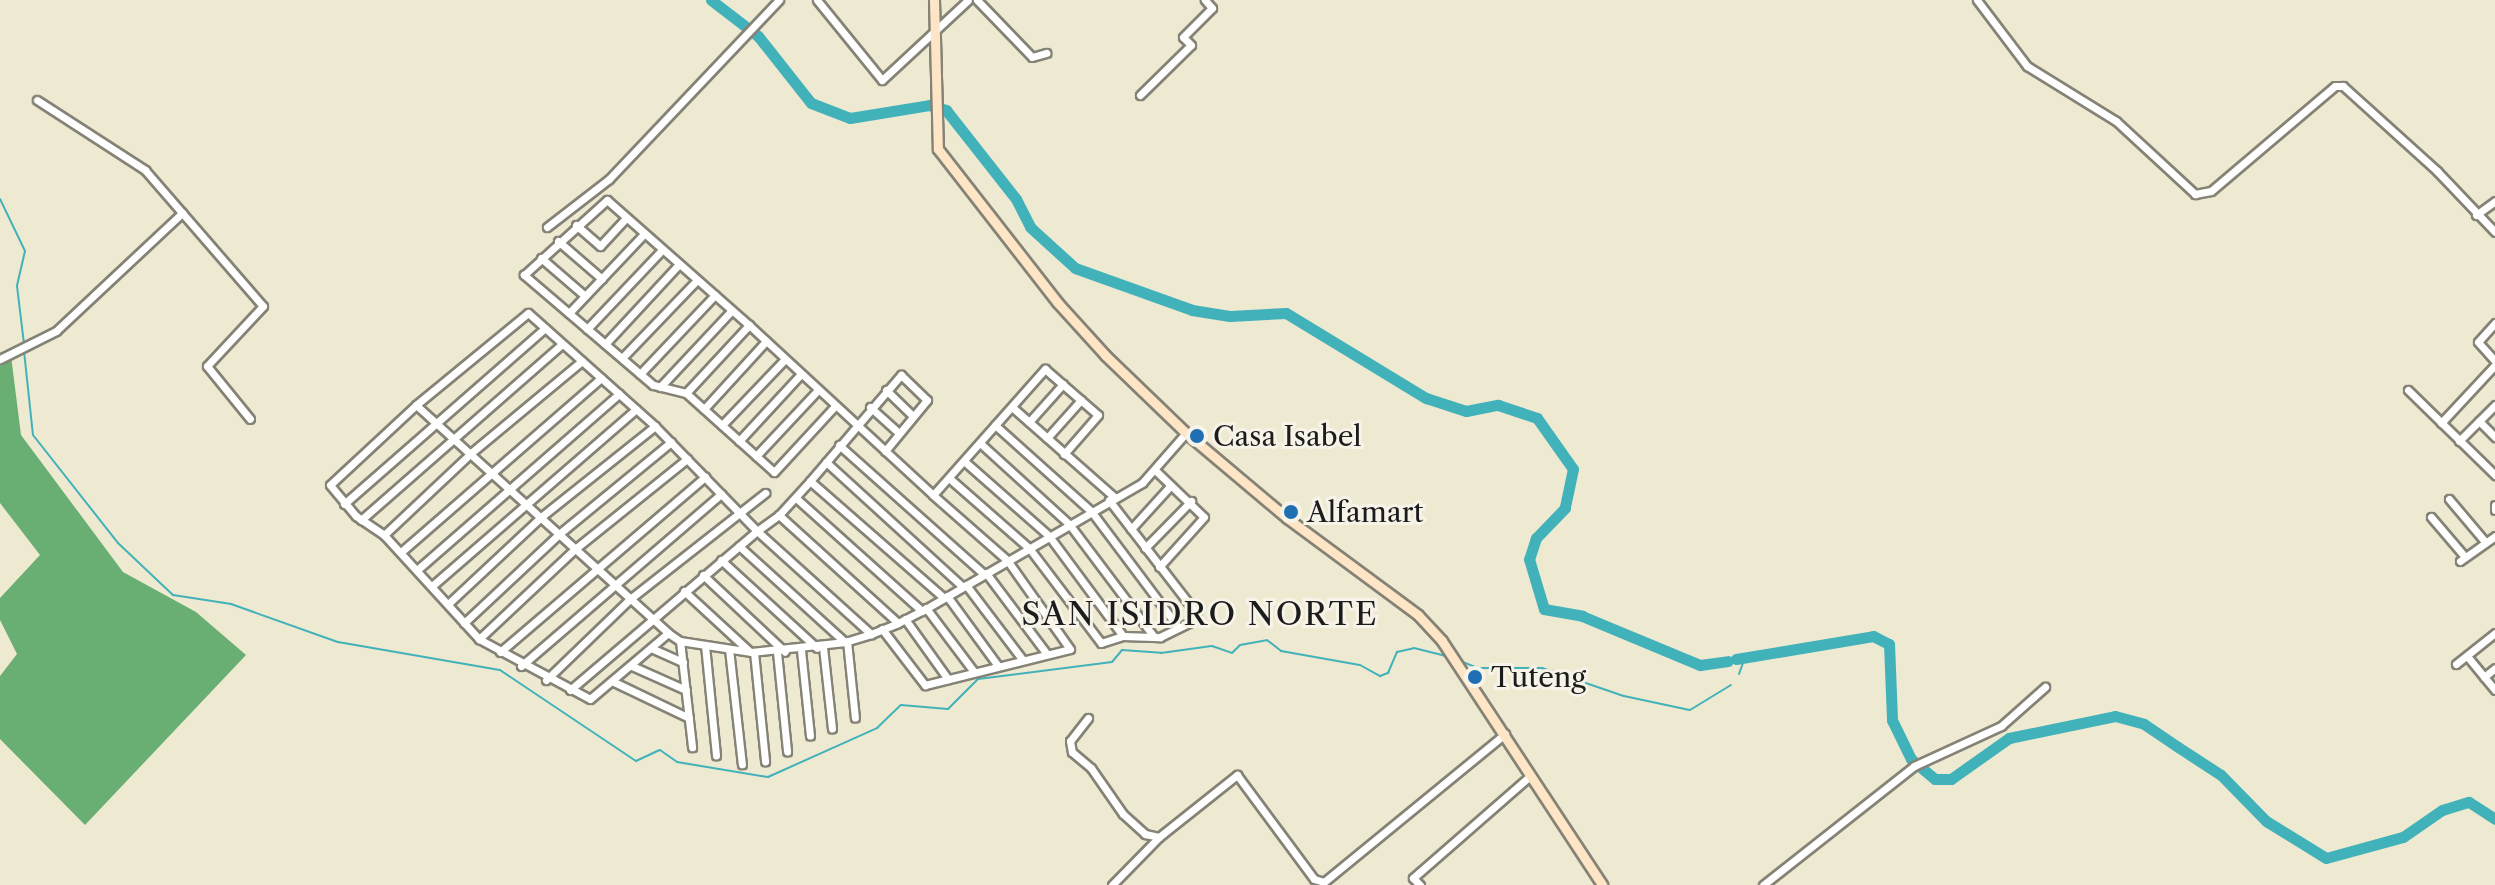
<!DOCTYPE html>
<html>
<head>
<meta charset="utf-8">
<style>
  body { margin:0 }
  #map { position:relative; width:2495px; height:885px; overflow:hidden; background:#eee9d1; font-family:"Libre Caslon Text",serif }
  div>[style] { position:absolute }
  .forest>* { inset:0; background:#69ae73 }
  .stream>* { height:2px; margin:-1px; padding:0 1px; transform-origin:1px; border-radius:1px; background:#42b2ba }
  .river>* { height:11px; margin:-5.5px; padding:0 5.5px; transform-origin:5.5px; border-radius:5.5px; background:#42b2ba }
  .roads { filter:drop-shadow(2px 0 #858276) drop-shadow(-2px 0 #858276) drop-shadow(0 2px #858276) drop-shadow(0 -2px #858276) }
  .street>* { height:7px; margin:-3.5px; padding:0 3.5px; transform-origin:3.5px; border-radius:3.5px; background:#fff }
  .secondary>* { height:9px; margin:-4.5px; padding:0 4.5px; transform-origin:4.5px; border-radius:4.5px; background:#fde5c5 }
  .dots>* { width:22px; height:22px; translate:-50% -50%; box-sizing:border-box; border:4px solid #f7f3e8; border-radius:50% }
  span { translate:-50% -50%; white-space:nowrap; text-align:center; line-height:1.15; -webkit-text-stroke:6px #f7f3e8; paint-order:stroke }
  .poi-label { font-size:28px; color:#1c1c1c }
  .left { translate:0 -50%; text-align:left }
  .quarter-label { font-size:32px; color:#1c1c1c; letter-spacing:2px }
</style>
</head>
<body>
<div id="map">
  <div class="forest">
    <div style="clip-path:polygon(11px 356px,21px 435px,123px 572px,196px 612px,246px 655px,85px 825px,0 739px,0 676px,17px 654px,0 620px,0 598px,40px 555px,0 503px,0 365px)"></div>
  </div>
  <div class="stream">
    <div style="left:0;top:199px;width:58px;rotate:64.3deg"></div>
    <div style="left:25px;top:251px;width:36px;rotate:103deg"></div>
    <div style="left:17px;top:286px;width:58px;rotate:83.1deg"></div>
    <div style="left:24px;top:351px;width:84px;rotate:83.9deg"></div>
    <div style="left:33px;top:435px;width:137px;rotate:51.8deg"></div>
    <div style="left:118px;top:543px;width:76px;rotate:43.4deg"></div>
    <div style="left:173px;top:595px;width:59px;rotate:8.8deg"></div>
    <div style="left:231px;top:604px;width:114px;rotate:19.6deg"></div>
    <div style="left:338px;top:642px;width:164px;rotate:9.8deg"></div>
    <div style="left:500px;top:670px;width:164px;rotate:33.8deg"></div>
    <div style="left:636px;top:761px;width:26px;rotate:-25deg"></div>
    <div style="left:660px;top:750px;width:21px;rotate:35deg"></div>
    <div style="left:677px;top:762px;width:92px;rotate:9.4deg"></div>
    <div style="left:768px;top:777px;width:120px;rotate:-24.2deg"></div>
    <div style="left:877px;top:728px;width:33px;rotate:-44deg"></div>
    <div style="left:901px;top:705px;width:47px;rotate:4.9deg"></div>
    <div style="left:948px;top:709px;width:42px;rotate:-45deg"></div>
    <div style="left:978px;top:679px;width:135px;rotate:-7.2deg"></div>
    <div style="left:1112px;top:662px;width:16px;rotate:-50deg"></div>
    <div style="left:1122px;top:650px;width:39px;rotate:4deg"></div>
    <div style="left:1161px;top:653px;width:51px;rotate:-7.8deg"></div>
    <div style="left:1212px;top:646px;width:21px;rotate:19deg"></div>
    <div style="left:1232px;top:653px;width:11px;rotate:-45deg"></div>
    <div style="left:1240px;top:645px;width:27px;rotate:-10deg"></div>
    <div style="left:1267px;top:640px;width:18px;rotate:38deg"></div>
    <div style="left:1281px;top:651px;width:80px;rotate:10deg"></div>
    <div style="left:1360px;top:665px;width:23px;rotate:29deg"></div>
    <div style="left:1380px;top:676px;width:9px;rotate:-21deg"></div>
    <div style="left:1388px;top:673px;width:23px;rotate:-67deg"></div>
    <div style="left:1397px;top:652px;width:17px;rotate:-13deg"></div>
    <div style="left:1414px;top:648px;width:33px;rotate:14deg"></div>
    <div style="left:1460px;top:661px;width:19px;rotate:21deg"></div>
    <div style="left:1478px;top:668px;width:64px"></div>
    <div style="left:1542px;top:668px;width:87px;rotate:18.9deg"></div>
    <div style="left:1624px;top:696px;width:67px;rotate:12deg"></div>
    <div style="left:1690px;top:710px;width:48px;rotate:-31.4deg"></div>
    <div style="left:1739px;top:674px;width:20px;rotate:-70deg"></div>
  </div>
  <div class="river">
    <div style="left:711px;top:0;width:59px;rotate:37.5deg"></div>
    <div style="left:758px;top:36px;width:85px;rotate:51.7deg"></div>
    <div style="left:811px;top:103px;width:42px;rotate:21deg"></div>
    <div style="left:850px;top:118px;width:80px;rotate:-9.3deg"></div>
    <div style="left:929px;top:105px;width:18px;rotate:16deg"></div>
    <div style="left:946px;top:110px;width:113px;rotate:51.8deg"></div>
    <div style="left:1016px;top:199px;width:31px;rotate:63deg"></div>
    <div style="left:1030px;top:227px;width:61px;rotate:42.3deg"></div>
    <div style="left:1075px;top:268px;width:124px;rotate:19.7deg"></div>
    <div style="left:1192px;top:310px;width:38px;rotate:9deg"></div>
    <div style="left:1230px;top:316px;width:56px;rotate:-3.1deg"></div>
    <div style="left:1286px;top:313px;width:164px;rotate:31.3deg"></div>
    <div style="left:1426px;top:398px;width:42px;rotate:18deg"></div>
    <div style="left:1466px;top:411px;width:33px;rotate:-11deg"></div>
    <div style="left:1498px;top:405px;width:41px;rotate:18.4deg"></div>
    <div style="left:1537px;top:418px;width:62px;rotate:54.8deg"></div>
    <div style="left:1573px;top:469px;width:40px;rotate:102deg"></div>
    <div style="left:1565px;top:508px;width:42px;rotate:134deg"></div>
    <div style="left:1536px;top:538px;width:22px;rotate:108deg"></div>
    <div style="left:1529px;top:559px;width:52px;rotate:73.3deg"></div>
    <div style="left:1544px;top:609px;width:39px;rotate:10deg"></div>
    <div style="left:1582px;top:616px;width:128px;rotate:22.6deg"></div>
    <div style="left:1700px;top:665px;width:28px;rotate:-8deg"></div>
    <div style="left:1736px;top:659px;width:139px;rotate:-9.5deg"></div>
    <div style="left:1873px;top:636px;width:18px;rotate:27deg"></div>
    <div style="left:1889px;top:644px;width:76px;rotate:87.7deg"></div>
    <div style="left:1892px;top:720px;width:43px;rotate:64deg"></div>
    <div style="left:1911px;top:759px;width:31px;rotate:40deg"></div>
    <div style="left:1935px;top:779px;width:16px"></div>
    <div style="left:1951px;top:779px;width:71px;rotate:-35.3deg"></div>
    <div style="left:2009px;top:738px;width:108px;rotate:-11.7deg"></div>
    <div style="left:2115px;top:716px;width:30px;rotate:15deg"></div>
    <div style="left:2144px;top:724px;width:41px;rotate:34.1deg"></div>
    <div style="left:2178px;top:747px;width:51px;rotate:33.1deg"></div>
    <div style="left:2221px;top:775px;width:64px;rotate:45.6deg"></div>
    <div style="left:2266px;top:821px;width:70px;rotate:31.7deg"></div>
    <div style="left:2326px;top:858px;width:80px;rotate:-15.3deg"></div>
    <div style="left:2403px;top:837px;width:47px;rotate:-34.7deg"></div>
    <div style="left:2442px;top:810px;width:28px;rotate:-17deg"></div>
    <div style="left:2469px;top:802px;width:31px;rotate:33deg"></div>
  </div>
  <div class="roads">
    <div class="street">
      <div style="left:817px;top:0;width:103px;rotate:50.9deg"></div>
      <div style="left:882px;top:80px;width:117px;rotate:-42.9deg"></div>
      <div style="left:977px;top:0;width:79px;rotate:46deg"></div>
      <div style="left:1032px;top:57px;width:15px;rotate:-16deg"></div>
      <div style="left:1977px;top:0;width:83px;rotate:52.9deg"></div>
      <div style="left:2027px;top:66px;width:105px;rotate:31.7deg"></div>
      <div style="left:2116px;top:121px;width:108px;rotate:42.7deg"></div>
      <div style="left:2195px;top:194px;width:16px;rotate:-11deg"></div>
      <div style="left:2211px;top:191px;width:162px;rotate:-40.3deg"></div>
      <div style="left:2335px;top:86px;width:8px"></div>
      <div style="left:2343px;top:86px;width:127px;rotate:42.1deg"></div>
      <div style="left:2437px;top:171px;width:84px;rotate:46.4deg"></div>
      <div style="left:1140px;top:95px;width:71px;rotate:-44.4deg"></div>
      <div style="left:1191px;top:45px;width:11px;rotate:-135deg"></div>
      <div style="left:1183px;top:37px;width:41px;rotate:-45deg"></div>
      <div style="left:1212px;top:8px;width:11px;rotate:-131deg"></div>
      <div style="left:37px;top:100px;width:129px;rotate:32.9deg"></div>
      <div style="left:145px;top:170px;width:180px;rotate:49.1deg"></div>
      <div style="left:263px;top:306px;width:82px;rotate:133deg"></div>
      <div style="left:207px;top:366px;width:68px;rotate:50.9deg"></div>
      <div style="left:2476px;top:215px;width:24px;rotate:-36deg"></div>
      <div style="left:576px;top:225px;width:32px;rotate:41deg"></div>
      <div style="left:600px;top:246px;width:38px;rotate:-47deg"></div>
      <div style="left:547px;top:227px;width:78px;rotate:-37.7deg"></div>
      <div style="left:609px;top:179px;width:247px;rotate:-46.5deg"></div>
      <div style="left:558px;top:241px;width:58px;rotate:40.8deg"></div>
      <div style="left:541px;top:258px;width:58px;rotate:40.8deg"></div>
      <div style="left:569px;top:313px;width:109px;rotate:-46.5deg"></div>
      <div style="left:2495px;top:323px;width:25px;rotate:132deg"></div>
      <div style="left:2478px;top:342px;width:25px;rotate:48deg"></div>
      <div style="left:587px;top:329px;width:109px;rotate:-46.5deg"></div>
      <div style="left:605px;top:344px;width:109px;rotate:-47.2deg"></div>
      <div style="left:622px;top:358px;width:108px;rotate:-46.1deg"></div>
      <div style="left:0;top:359px;width:63px;rotate:-26.6deg"></div>
      <div style="left:56px;top:331px;width:173px;rotate:-43.1deg"></div>
      <div style="left:640px;top:374px;width:109px;rotate:-46.5deg"></div>
      <div style="left:660px;top:387px;width:105px;rotate:-46.9deg"></div>
      <div style="left:886px;top:390px;width:37px;rotate:44deg"></div>
      <div style="left:2408px;top:390px;width:122px;rotate:44.3deg"></div>
      <div style="left:686px;top:393px;width:93px;rotate:-47.2deg"></div>
      <div style="left:416px;top:405px;width:117px;rotate:137.1deg"></div>
      <div style="left:330px;top:485px;width:40px;rotate:50deg"></div>
      <div style="left:356px;top:516px;width:34px;rotate:34deg"></div>
      <div style="left:384px;top:535px;width:141px;rotate:47.6deg"></div>
      <div style="left:479px;top:639px;width:126px;rotate:28.4deg"></div>
      <div style="left:590px;top:699px;width:102px;rotate:-40.2deg"></div>
      <div style="left:835px;top:406px;width:90px;rotate:132.7deg"></div>
      <div style="left:774px;top:472px;width:118px;rotate:-138.1deg"></div>
      <div style="left:686px;top:393px;width:34px;rotate:-166deg"></div>
      <div style="left:653px;top:385px;width:170px;rotate:-139.5deg"></div>
      <div style="left:524px;top:275px;width:112px;rotate:-42.1deg"></div>
      <div style="left:607px;top:200px;width:189px;rotate:41.4deg"></div>
      <div style="left:749px;top:325px;width:251px;rotate:42.7deg"></div>
      <div style="left:870px;top:407px;width:39px;rotate:42deg"></div>
      <div style="left:1012px;top:407px;width:136px;rotate:41.4deg"></div>
      <div style="left:704px;top:409px;width:92px;rotate:-47.6deg"></div>
      <div style="left:2479px;top:421px;width:23px;rotate:45deg"></div>
      <div style="left:1029px;top:422px;width:51px;rotate:-48.2deg"></div>
      <div style="left:2441px;top:423px;width:79px;rotate:-47deg"></div>
      <div style="left:722px;top:425px;width:91px;rotate:-46.3deg"></div>
      <div style="left:995px;top:425px;width:129px;rotate:41.9deg"></div>
      <div style="left:1091px;top:511px;width:146px;rotate:53.1deg"></div>
      <div style="left:1047px;top:438px;width:51px;rotate:-48.2deg"></div>
      <div style="left:739px;top:441px;width:91px;rotate:-47.2deg"></div>
      <div style="left:2459px;top:441px;width:51px;rotate:-45deg"></div>
      <div style="left:980px;top:443px;width:120px;rotate:42.3deg"></div>
      <div style="left:1069px;top:524px;width:141px;rotate:53deg"></div>
      <div style="left:839px;top:445px;width:194px;rotate:41.7deg"></div>
      <div style="left:756px;top:456px;width:91px;rotate:-46.8deg"></div>
      <div style="left:964px;top:461px;width:113px;rotate:41.4deg"></div>
      <div style="left:1049px;top:536px;width:124px;rotate:53.5deg"></div>
      <div style="left:826px;top:462px;width:185px;rotate:42.4deg"></div>
      <div style="left:1156px;top:471px;width:66px;rotate:43.8deg"></div>
      <div style="left:1204px;top:517px;width:67px;rotate:132deg"></div>
      <div style="left:949px;top:478px;width:106px;rotate:41.2deg"></div>
      <div style="left:1029px;top:548px;width:119px;rotate:52.8deg"></div>
      <div style="left:1101px;top:643px;width:23px;rotate:-18deg"></div>
      <div style="left:1123px;top:636px;width:37px;rotate:2deg"></div>
      <div style="left:1160px;top:637px;width:39px;rotate:-26deg"></div>
      <div style="left:1195px;top:620px;width:6px;rotate:-72deg"></div>
      <div style="left:1197px;top:614px;width:144px;rotate:-127.7deg"></div>
      <div style="left:810px;top:481px;width:140px;rotate:-49.4deg"></div>
      <div style="left:901px;top:375px;width:36px;rotate:44deg"></div>
      <div style="left:927px;top:400px;width:66px;rotate:129.5deg"></div>
      <div style="left:796px;top:498px;width:169px;rotate:41.9deg"></div>
      <div style="left:2449px;top:499px;width:57px;rotate:49.9deg"></div>
      <div style="left:344px;top:504px;width:267px;rotate:-41.2deg"></div>
      <div style="left:2495px;top:505px;width:5px;rotate:90deg"></div>
      <div style="left:779px;top:515px;width:46px;rotate:-47.6deg"></div>
      <div style="left:810px;top:481px;width:178px;rotate:41.1deg"></div>
      <div style="left:2431px;top:517px;width:52px;rotate:49.6deg"></div>
      <div style="left:361px;top:520px;width:267px;rotate:-41.2deg"></div>
      <div style="left:1131px;top:529px;width:59px;rotate:-47.7deg"></div>
      <div style="left:384px;top:535px;width:120px;rotate:-43.3deg"></div>
      <div style="left:471px;top:453px;width:144px;rotate:-39.7deg"></div>
      <div style="left:739px;top:546px;width:143px;rotate:42.2deg"></div>
      <div style="left:1145px;top:548px;width:66px;rotate:-45.6deg"></div>
      <div style="left:401px;top:552px;width:265px;rotate:-41deg"></div>
      <div style="left:721px;top:560px;width:130px;rotate:42.5deg"></div>
      <div style="left:2460px;top:561px;width:43px;rotate:-35.5deg"></div>
      <div style="left:417px;top:570px;width:268px;rotate:-41.1deg"></div>
      <div style="left:986px;top:573px;width:100px;rotate:53.1deg"></div>
      <div style="left:703px;top:575px;width:112px;rotate:43.2deg"></div>
      <div style="left:966px;top:585px;width:93px;rotate:52.9deg"></div>
      <div style="left:432px;top:586px;width:270px;rotate:-40.9deg"></div>
      <div style="left:684px;top:591px;width:88px;rotate:42.7deg"></div>
      <div style="left:947px;top:596px;width:87px;rotate:53.9deg"></div>
      <div style="left:448px;top:604px;width:127px;rotate:-43.1deg"></div>
      <div style="left:541px;top:517px;width:146px;rotate:-38.6deg"></div>
      <div style="left:926px;top:608px;width:80px;rotate:53.1deg"></div>
      <div style="left:905px;top:619px;width:74px;rotate:54.4deg"></div>
      <div style="left:464px;top:623px;width:130px;rotate:-43.1deg"></div>
      <div style="left:559px;top:534px;width:145px;rotate:-39.4deg"></div>
      <div style="left:898px;top:623px;width:161px;rotate:-137.8deg"></div>
      <div style="left:779px;top:515px;width:27px;rotate:144deg"></div>
      <div style="left:757px;top:531px;width:146px;rotate:-134.2deg"></div>
      <div style="left:655px;top:426px;width:170px;rotate:-138.3deg"></div>
      <div style="left:528px;top:313px;width:145px;rotate:140.6deg"></div>
      <div style="left:416px;top:405px;width:340px;rotate:42.1deg"></div>
      <div style="left:668px;top:633px;width:14px;rotate:34deg"></div>
      <div style="left:680px;top:641px;width:72px;rotate:8.8deg"></div>
      <div style="left:751px;top:652px;width:95px;rotate:-6.1deg"></div>
      <div style="left:845px;top:642px;width:27px;rotate:-17deg"></div>
      <div style="left:871px;top:634px;width:29px;rotate:-22deg"></div>
      <div style="left:898px;top:623px;width:27px;rotate:-27deg"></div>
      <div style="left:922px;top:611px;width:255px;rotate:-30.2deg"></div>
      <div style="left:1142px;top:483px;width:67px;rotate:-48.7deg"></div>
      <div style="left:882px;top:629px;width:71px;rotate:52.5deg"></div>
      <div style="left:925px;top:685px;width:149px;rotate:-13.9deg"></div>
      <div style="left:1070px;top:649px;width:109px;rotate:-125.3deg"></div>
      <div style="left:1007px;top:560px;width:98px;rotate:-138.7deg"></div>
      <div style="left:933px;top:495px;width:169px;rotate:-48.4deg"></div>
      <div style="left:1045px;top:369px;width:70px;rotate:41deg"></div>
      <div style="left:1098px;top:415px;width:52px;rotate:131.1deg"></div>
      <div style="left:479px;top:639px;width:132px;rotate:-43.2deg"></div>
      <div style="left:575px;top:549px;width:144px;rotate:-38.8deg"></div>
      <div style="left:680px;top:641px;width:107px;rotate:83.5deg"></div>
      <div style="left:847px;top:641px;width:77px;rotate:84.1deg"></div>
      <div style="left:705px;top:645px;width:111px;rotate:84.3deg"></div>
      <div style="left:823px;top:647px;width:82px;rotate:83.7deg"></div>
      <div style="left:651px;top:648px;width:35px;rotate:24deg"></div>
      <div style="left:729px;top:649px;width:116px;rotate:83.6deg"></div>
      <div style="left:801px;top:650px;width:86px;rotate:84deg"></div>
      <div style="left:500px;top:652px;width:270px;rotate:-40.5deg"></div>
      <div style="left:754px;top:652px;width:110px;rotate:84.2deg"></div>
      <div style="left:777px;top:652px;width:100px;rotate:84.2deg"></div>
      <div style="left:2467px;top:656px;width:44px;rotate:50.5deg"></div>
      <div style="left:2456px;top:664px;width:50px;rotate:-38.5deg"></div>
      <div style="left:521px;top:666px;width:264px;rotate:-40.7deg"></div>
      <div style="left:632px;top:666px;width:59px;rotate:24deg"></div>
      <div style="left:2484px;top:677px;width:14px;rotate:-39deg"></div>
      <div style="left:546px;top:680px;width:117px;rotate:-44deg"></div>
      <div style="left:630px;top:599px;width:172px;rotate:-38.1deg"></div>
      <div style="left:614px;top:682px;width:83px;rotate:25.6deg"></div>
      <div style="left:570px;top:690px;width:245px;rotate:-40.4deg"></div>
      <div style="left:757px;top:531px;width:154px;rotate:42.1deg"></div>
      <div style="left:1088px;top:718px;width:29px;rotate:128deg"></div>
      <div style="left:1070px;top:741px;width:11px;rotate:80deg"></div>
      <div style="left:1072px;top:752px;width:25px;rotate:40deg"></div>
      <div style="left:1091px;top:768px;width:56px;rotate:55.2deg"></div>
      <div style="left:1123px;top:814px;width:30px;rotate:42deg"></div>
      <div style="left:1145px;top:834px;width:14px;rotate:12deg"></div>
      <div style="left:1112px;top:885px;width:67px;rotate:-45.6deg"></div>
      <div style="left:1159px;top:837px;width:100px;rotate:-38.5deg"></div>
      <div style="left:1237px;top:775px;width:129px;rotate:53.5deg"></div>
      <div style="left:1314px;top:879px;width:10px;rotate:17deg"></div>
      <div style="left:1324px;top:882px;width:234px;rotate:-39.3deg"></div>
      <div style="left:1420px;top:885px;width:10px;rotate:-135deg"></div>
      <div style="left:1413px;top:878px;width:155px;rotate:-41.1deg"></div>
      <div style="left:1763px;top:885px;width:192px;rotate:-38.2deg"></div>
      <div style="left:1914px;top:766px;width:96px;rotate:-24.7deg"></div>
      <div style="left:2001px;top:726px;width:59px;rotate:-41.6deg"></div>
    </div>
    <div class="secondary">
      <div style="left:934px;top:0;width:149px;rotate:88.5deg"></div>
      <div style="left:938px;top:149px;width:194px;rotate:52.1deg"></div>
      <div style="left:1057px;top:302px;width:72px;rotate:47.8deg"></div>
      <div style="left:1105px;top:355px;width:112px;rotate:43.9deg"></div>
      <div style="left:1186px;top:433px;width:132px;rotate:40.1deg"></div>
      <div style="left:1287px;top:518px;width:163px;rotate:36.5deg"></div>
      <div style="left:1418px;top:615px;width:35px;rotate:47deg"></div>
      <div style="left:1442px;top:641px;width:292px;rotate:56.7deg"></div>
    </div>
  </div>
  <div class="dots">
    <div style="left:1197px;top:436px;background:#1f6fb2"></div>
    <div style="left:1291px;top:512px;background:#1f6fb2"></div>
    <div style="left:1475px;top:677px;background:#1f6fb2"></div>
  </div>
  <div class="poi-label">
    <span class="left" style="left:1213px;top:436px">Casa Isabel</span>
    <span class="left" style="left:1307px;top:512px">Alfamart</span>
    <span class="left" style="left:1491px;top:677px">Tuteng</span>
  </div>
  <div class="quarter-label">
    <span style="left:1200px;top:614px">SAN ISIDRO NORTE</span>
  </div>
</div>
</body>
</html>
